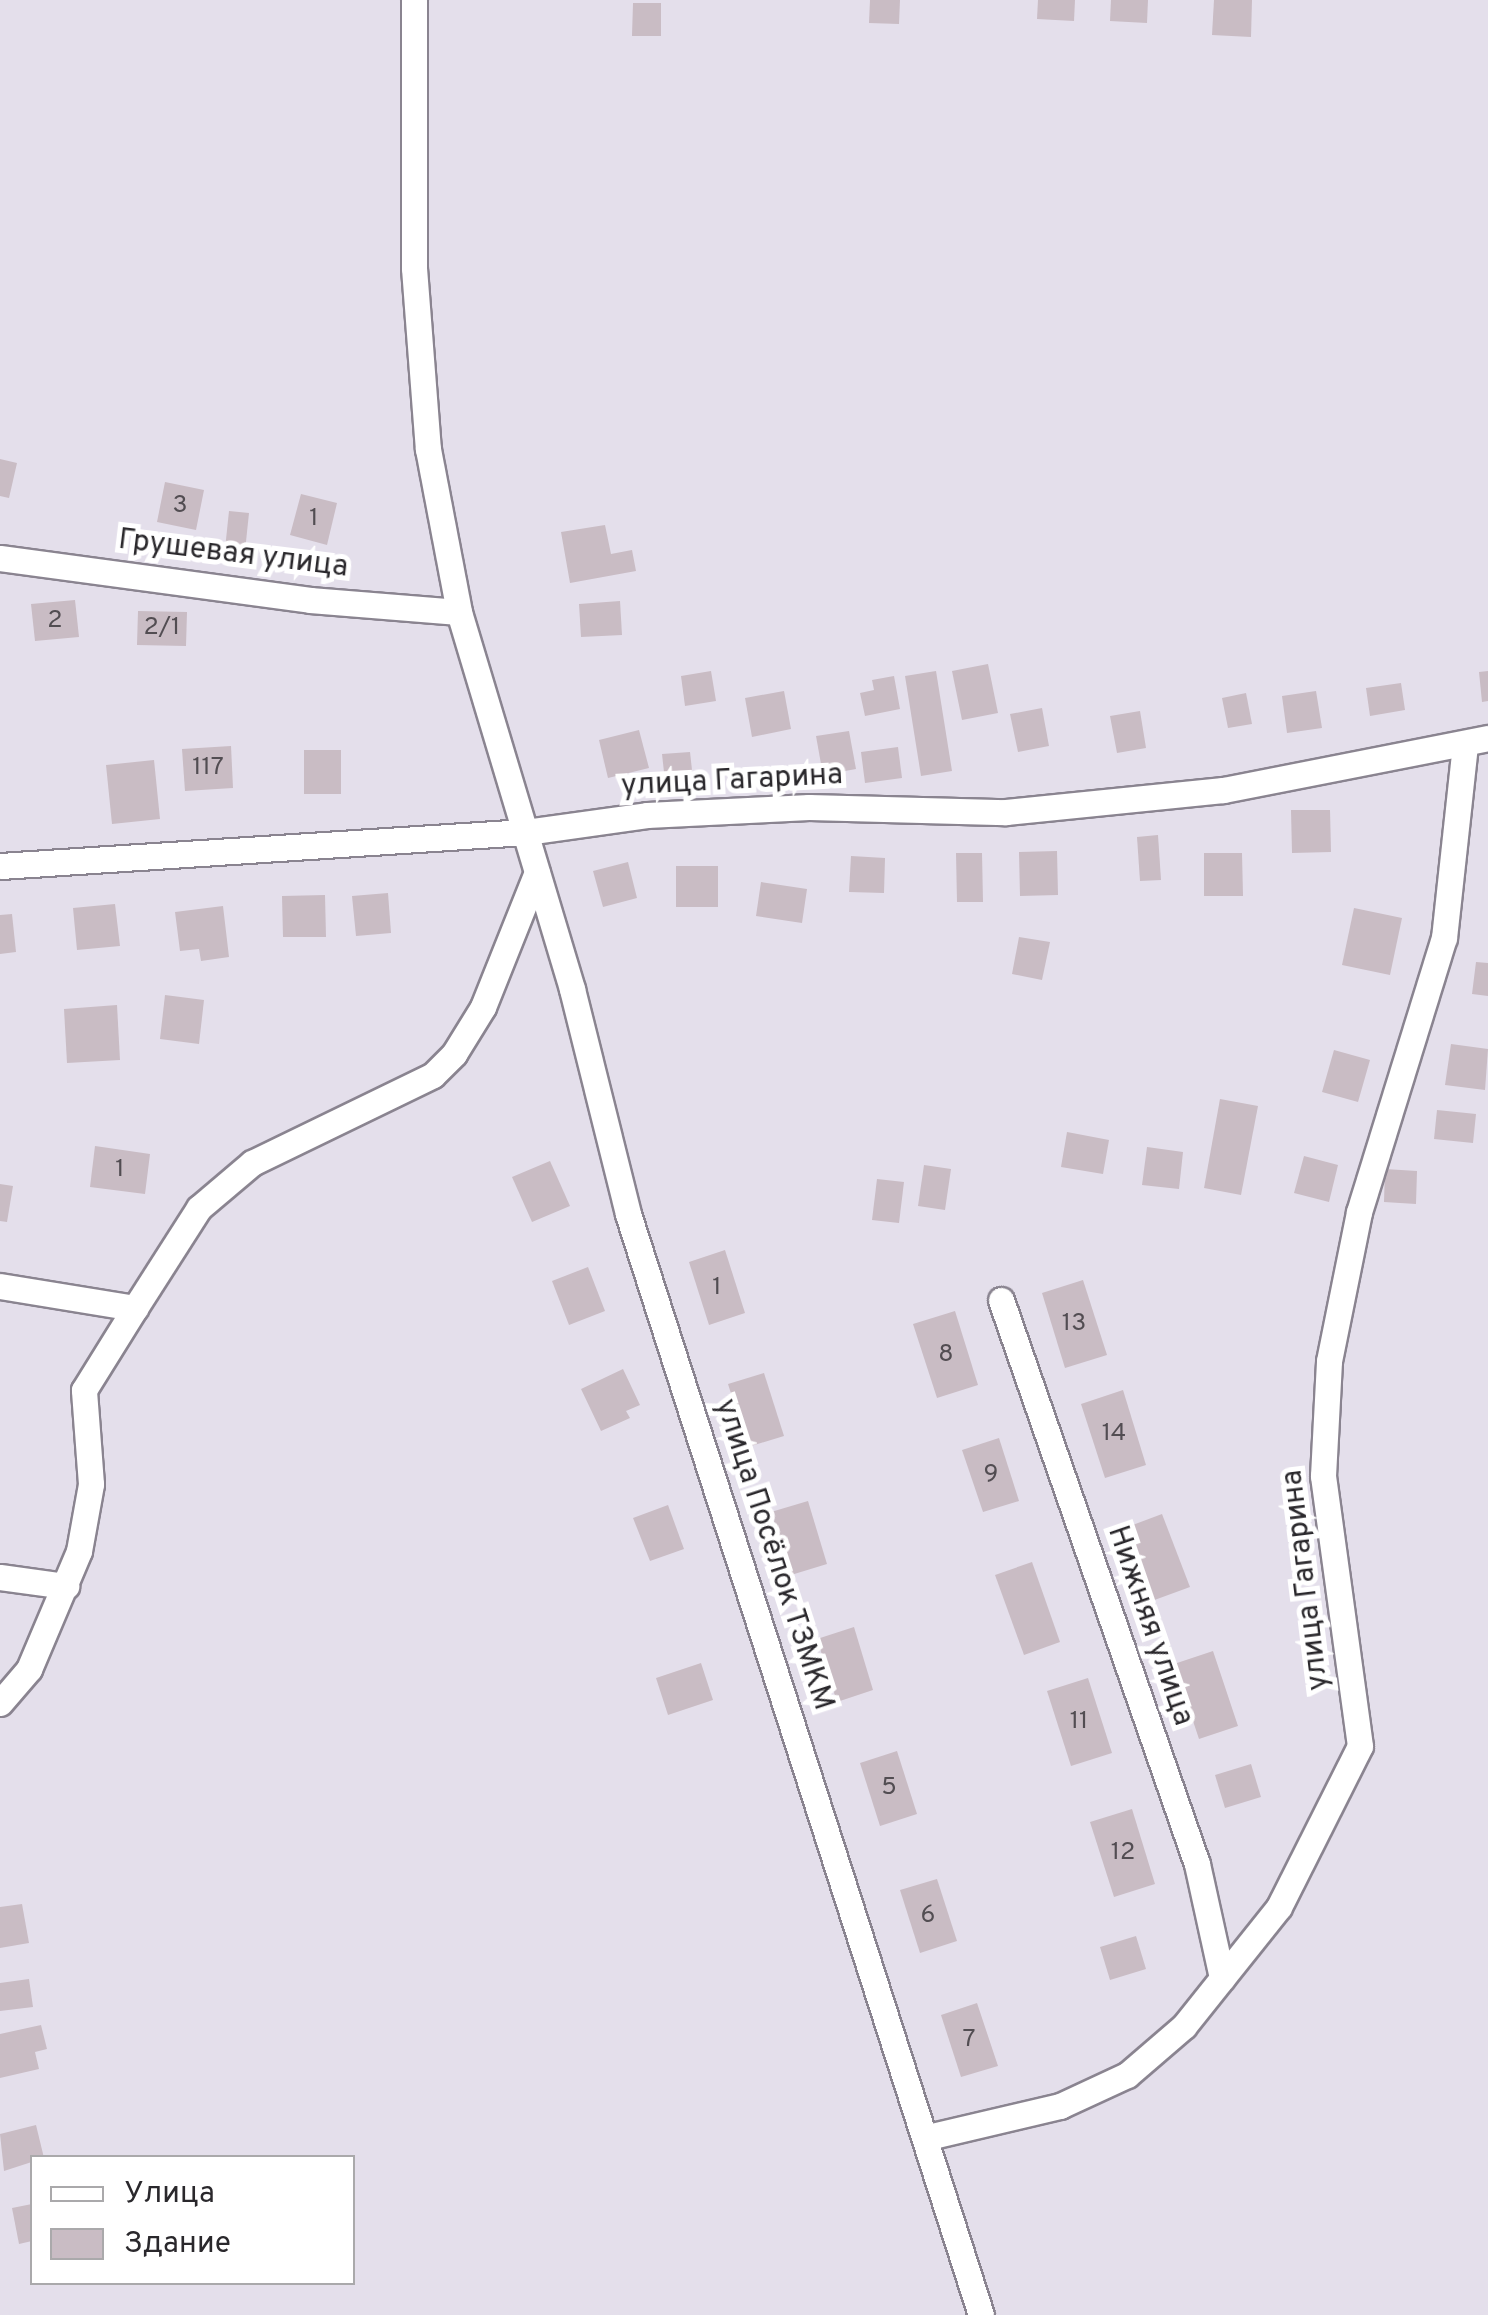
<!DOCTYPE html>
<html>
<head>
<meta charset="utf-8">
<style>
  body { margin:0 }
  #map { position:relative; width:1488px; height:2315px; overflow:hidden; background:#e4dfeb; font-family:Overpass,sans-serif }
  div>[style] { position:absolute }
  .building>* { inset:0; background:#c9bcc4 }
  .roads { filter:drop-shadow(2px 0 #8a8490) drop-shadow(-2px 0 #8a8490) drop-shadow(0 2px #8a8490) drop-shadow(0 -2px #8a8490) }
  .minor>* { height:25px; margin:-12.5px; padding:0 12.5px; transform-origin:12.5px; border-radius:12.5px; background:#fff }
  span { translate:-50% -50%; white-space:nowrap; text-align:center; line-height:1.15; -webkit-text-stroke:10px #fff; paint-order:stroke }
  .number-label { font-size:25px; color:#524d52 }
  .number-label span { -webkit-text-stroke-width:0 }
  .street-label { font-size:30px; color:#2a282c }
  .legend { position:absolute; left:30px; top:2155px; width:325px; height:130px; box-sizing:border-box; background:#fff; border:2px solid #aaa9ab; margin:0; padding:12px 18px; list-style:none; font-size:30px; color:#2a282c }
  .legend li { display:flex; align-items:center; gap:20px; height:50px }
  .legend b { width:50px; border:2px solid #aaa9ab }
</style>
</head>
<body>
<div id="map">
  <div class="building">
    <div style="clip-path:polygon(870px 0,900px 0,899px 24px,869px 23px)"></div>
    <div style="clip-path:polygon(1038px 0,1075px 0,1074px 21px,1037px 19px)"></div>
    <div style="clip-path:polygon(1111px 0,1148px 0,1147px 23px,1110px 21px)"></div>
    <div style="clip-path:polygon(1214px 0,1252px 0,1251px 37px,1212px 35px)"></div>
    <div style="clip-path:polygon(633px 3px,661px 3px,661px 36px,632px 36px)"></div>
    <div style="clip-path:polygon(0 459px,17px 463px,9px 498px,0 496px)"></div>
    <div style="clip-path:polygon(165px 482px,204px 490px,196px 530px,157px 522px)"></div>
    <div style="clip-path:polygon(301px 494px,337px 503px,327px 545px,290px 535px)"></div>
    <div style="clip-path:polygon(229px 511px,249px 513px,245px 551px,225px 549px)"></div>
    <div style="clip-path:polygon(605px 525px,611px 554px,632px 550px,636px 571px,570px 583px,561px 532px)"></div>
    <div style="clip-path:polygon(75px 600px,79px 637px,35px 641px,31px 604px)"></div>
    <div style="clip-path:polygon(620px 601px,622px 635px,581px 637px,579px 604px)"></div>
    <div style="clip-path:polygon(138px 611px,187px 612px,186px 646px,137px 645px)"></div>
    <div style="clip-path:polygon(988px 664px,998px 713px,962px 720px,952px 671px)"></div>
    <div style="clip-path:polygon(711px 671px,716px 701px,685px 706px,681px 676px)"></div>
    <div style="clip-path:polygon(936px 671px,952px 771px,921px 776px,905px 676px)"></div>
    <div style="clip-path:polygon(1488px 671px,1488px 701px,1482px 702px,1479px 672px)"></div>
    <div style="clip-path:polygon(894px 676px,900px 709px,865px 716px,860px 693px,874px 690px,872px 680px)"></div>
    <div style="clip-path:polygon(1401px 683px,1405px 710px,1370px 716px,1366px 688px)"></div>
    <div style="clip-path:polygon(784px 691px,791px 729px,752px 737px,745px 698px)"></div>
    <div style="clip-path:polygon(1316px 691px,1322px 728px,1287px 733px,1282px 696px)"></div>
    <div style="clip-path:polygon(1246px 693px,1252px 724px,1228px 728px,1222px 698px)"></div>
    <div style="clip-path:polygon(1042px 708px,1049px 746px,1018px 752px,1010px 714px)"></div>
    <div style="clip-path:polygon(1140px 711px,1146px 748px,1117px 753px,1110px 716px)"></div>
    <div style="clip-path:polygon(639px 730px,649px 768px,608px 778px,599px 740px)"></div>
    <div style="clip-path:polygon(849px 731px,856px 769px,823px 775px,816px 736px)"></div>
    <div style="clip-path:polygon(231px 746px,233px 788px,185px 791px,182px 749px)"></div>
    <div style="clip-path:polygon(898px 747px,902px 778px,865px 783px,861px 752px)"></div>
    <div style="clip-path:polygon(304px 750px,341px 750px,341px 794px,304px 794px)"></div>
    <div style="clip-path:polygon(690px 752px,693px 779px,665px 781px,662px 754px)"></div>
    <div style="clip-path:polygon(154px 760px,160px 819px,112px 824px,106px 765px)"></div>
    <div style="clip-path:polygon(1291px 810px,1330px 810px,1331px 852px,1292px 853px)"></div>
    <div style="clip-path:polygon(1158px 835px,1161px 880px,1140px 881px,1137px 837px)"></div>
    <div style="clip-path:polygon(1057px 851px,1058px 895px,1020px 896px,1019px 852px)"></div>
    <div style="clip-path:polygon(956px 853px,982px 853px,983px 902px,957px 902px)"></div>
    <div style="clip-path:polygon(1204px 853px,1242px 853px,1243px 896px,1204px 896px)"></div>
    <div style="clip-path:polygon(851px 856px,885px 858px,884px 893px,849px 892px)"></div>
    <div style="clip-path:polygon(628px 862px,637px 898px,603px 907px,593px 871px)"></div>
    <div style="clip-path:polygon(676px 866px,718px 866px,718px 907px,676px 907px)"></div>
    <div style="clip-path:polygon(761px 882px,807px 889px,802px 923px,756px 916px)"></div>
    <div style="clip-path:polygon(388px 893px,391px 933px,356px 936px,352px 896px)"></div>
    <div style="clip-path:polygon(325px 895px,326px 937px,283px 937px,282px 896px)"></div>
    <div style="clip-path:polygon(115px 904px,120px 946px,77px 950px,73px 908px)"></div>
    <div style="clip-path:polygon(223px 906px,229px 957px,201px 961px,199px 949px,180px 951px,175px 912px)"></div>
    <div style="clip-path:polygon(1354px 908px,1402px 918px,1390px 975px,1342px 965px)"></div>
    <div style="clip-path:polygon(12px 914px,16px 952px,0 954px,0 915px)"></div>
    <div style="clip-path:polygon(1019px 937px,1050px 942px,1042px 980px,1012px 974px)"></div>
    <div style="clip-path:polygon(1476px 962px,1488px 963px,1488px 996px,1472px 994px)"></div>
    <div style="clip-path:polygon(165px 995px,204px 1000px,199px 1044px,160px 1039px)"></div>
    <div style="clip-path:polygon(117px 1005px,120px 1060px,67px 1063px,64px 1009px)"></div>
    <div style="clip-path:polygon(1451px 1044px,1488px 1049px,1485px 1090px,1445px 1085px)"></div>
    <div style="clip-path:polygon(1334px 1050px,1370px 1060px,1358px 1102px,1322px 1092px)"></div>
    <div style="clip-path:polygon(1220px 1099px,1258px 1106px,1241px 1195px,1204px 1188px)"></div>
    <div style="clip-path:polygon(1437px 1110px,1476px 1114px,1473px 1143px,1434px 1139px)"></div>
    <div style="clip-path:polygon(1067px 1132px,1109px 1140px,1103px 1174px,1061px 1167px)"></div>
    <div style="clip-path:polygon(95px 1146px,150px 1154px,145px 1194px,90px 1187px)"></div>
    <div style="clip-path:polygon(1147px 1147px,1183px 1152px,1179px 1189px,1142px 1185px)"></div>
    <div style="clip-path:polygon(1304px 1156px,1338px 1165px,1329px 1202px,1294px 1193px)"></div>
    <div style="clip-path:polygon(550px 1161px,570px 1206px,532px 1222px,512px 1177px)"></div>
    <div style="clip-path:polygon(924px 1165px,951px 1169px,945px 1210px,918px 1206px)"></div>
    <div style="clip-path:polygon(1385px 1169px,1417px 1171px,1416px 1204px,1384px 1202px)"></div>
    <div style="clip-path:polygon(877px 1179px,904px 1182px,899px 1223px,872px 1220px)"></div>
    <div style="clip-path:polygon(0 1184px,13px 1186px,7px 1222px,0 1221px)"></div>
    <div style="clip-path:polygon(725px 1250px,745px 1313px,709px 1325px,689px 1262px)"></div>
    <div style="clip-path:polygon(588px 1267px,605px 1311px,569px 1325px,552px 1281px)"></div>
    <div style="clip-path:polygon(1083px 1280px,1107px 1355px,1065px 1368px,1042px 1293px)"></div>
    <div style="clip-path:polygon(955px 1311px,978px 1385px,937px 1398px,913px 1324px)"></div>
    <div style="clip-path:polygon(623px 1369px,640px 1405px,626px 1411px,630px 1418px,601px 1431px,581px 1389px)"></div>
    <div style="clip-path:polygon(764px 1373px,784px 1436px,748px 1447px,728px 1384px)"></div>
    <div style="clip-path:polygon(1123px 1390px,1146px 1465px,1105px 1478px,1081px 1404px)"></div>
    <div style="clip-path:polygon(999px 1438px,1019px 1501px,983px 1512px,962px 1450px)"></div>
    <div style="clip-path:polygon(808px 1501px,827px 1564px,791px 1575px,771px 1512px)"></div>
    <div style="clip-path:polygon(668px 1505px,684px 1549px,650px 1561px,633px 1518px)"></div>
    <div style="clip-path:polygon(1162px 1514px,1190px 1587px,1149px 1602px,1122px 1529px)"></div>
    <div style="clip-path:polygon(1032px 1562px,1060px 1642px,1024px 1655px,995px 1575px)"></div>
    <div style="clip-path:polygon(854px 1627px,873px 1690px,837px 1702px,817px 1639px)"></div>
    <div style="clip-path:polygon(1213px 1651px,1238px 1726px,1199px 1739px,1174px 1664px)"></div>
    <div style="clip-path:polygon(701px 1663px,713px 1700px,668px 1715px,656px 1678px)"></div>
    <div style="clip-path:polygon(1088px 1678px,1112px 1753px,1071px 1766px,1047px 1691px)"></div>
    <div style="clip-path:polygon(897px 1751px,917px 1814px,880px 1826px,860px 1763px)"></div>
    <div style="clip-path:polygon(1251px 1764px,1261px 1797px,1225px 1808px,1215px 1775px)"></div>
    <div style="clip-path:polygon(1132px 1809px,1155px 1884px,1114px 1897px,1090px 1822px)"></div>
    <div style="clip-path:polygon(937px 1879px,957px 1941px,920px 1953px,900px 1890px)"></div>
    <div style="clip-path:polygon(22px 1904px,29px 1943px,0 1948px,0 1907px)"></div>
    <div style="clip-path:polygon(1136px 1936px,1146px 1969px,1110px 1980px,1100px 1947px)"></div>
    <div style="clip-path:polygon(29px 1979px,33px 2007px,0 2011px,0 1983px)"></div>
    <div style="clip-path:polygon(977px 2003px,998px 2066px,961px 2077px,941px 2015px)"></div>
    <div style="clip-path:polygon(41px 2025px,47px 2049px,35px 2052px,39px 2069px,0 2078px,0 2034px)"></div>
    <div style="clip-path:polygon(36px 2125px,44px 2158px,4px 2171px,0 2134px)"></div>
    <div style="clip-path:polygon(32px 2204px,32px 2241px,19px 2244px,12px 2208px)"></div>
  </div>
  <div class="roads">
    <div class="minor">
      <div style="left:414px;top:0;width:268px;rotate:90deg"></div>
      <div style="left:414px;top:268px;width:182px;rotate:85.6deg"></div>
      <div style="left:428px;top:449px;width:166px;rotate:79.2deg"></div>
      <div style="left:459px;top:612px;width:394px;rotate:73.3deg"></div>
      <div style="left:572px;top:989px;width:232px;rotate:76deg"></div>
      <div style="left:628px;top:1214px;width:1156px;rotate:72.22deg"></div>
      <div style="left:0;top:558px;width:313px;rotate:7.7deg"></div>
      <div style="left:310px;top:600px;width:149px;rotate:4.6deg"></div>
      <div style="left:0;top:866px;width:527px;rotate:-3.7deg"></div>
      <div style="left:526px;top:832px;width:122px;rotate:-8deg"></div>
      <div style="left:647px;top:815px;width:162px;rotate:-2.8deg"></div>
      <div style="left:809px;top:807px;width:197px;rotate:1.5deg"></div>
      <div style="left:1006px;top:812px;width:218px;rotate:-5.8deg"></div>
      <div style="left:1223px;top:790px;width:270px;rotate:-11.1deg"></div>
      <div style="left:0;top:1286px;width:137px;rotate:9.3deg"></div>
      <div style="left:1001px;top:1300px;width:597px;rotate:70.84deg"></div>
      <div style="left:1197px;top:1864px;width:117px;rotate:77.6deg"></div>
      <div style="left:0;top:1577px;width:67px;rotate:7.8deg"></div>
      <div style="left:0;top:1703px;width:45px;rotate:-49.5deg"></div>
      <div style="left:29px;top:1669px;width:128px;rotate:-67deg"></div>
      <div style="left:79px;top:1551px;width:68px;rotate:-79.8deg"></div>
      <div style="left:91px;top:1484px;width:94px;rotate:-94.3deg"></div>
      <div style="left:84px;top:1390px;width:97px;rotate:-58.1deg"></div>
      <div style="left:135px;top:1308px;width:119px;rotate:-57.4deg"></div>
      <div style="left:199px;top:1208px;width:70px;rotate:-40.3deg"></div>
      <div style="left:252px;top:1163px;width:201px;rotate:-25.9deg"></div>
      <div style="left:433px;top:1075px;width:30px;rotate:-45deg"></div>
      <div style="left:454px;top:1054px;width:55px;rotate:-58.3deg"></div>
      <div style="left:483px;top:1007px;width:145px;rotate:-68.2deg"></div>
      <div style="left:928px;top:2137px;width:136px;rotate:-13.2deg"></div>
      <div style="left:1060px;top:2106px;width:74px;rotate:-24.8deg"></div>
      <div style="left:1127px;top:2075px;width:75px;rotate:-40.7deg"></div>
      <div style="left:1184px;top:2026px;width:152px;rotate:-51.4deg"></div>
      <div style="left:1279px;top:1907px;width:180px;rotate:-63.3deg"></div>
      <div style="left:1360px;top:1746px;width:273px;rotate:-97.8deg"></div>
      <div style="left:1323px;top:1476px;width:115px;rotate:-87deg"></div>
      <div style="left:1329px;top:1361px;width:152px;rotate:-78.6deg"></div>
      <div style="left:1359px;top:1212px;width:287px;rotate:-72.8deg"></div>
      <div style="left:1444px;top:938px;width:194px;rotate:-83.8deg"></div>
    </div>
  </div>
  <div class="number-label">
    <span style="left:180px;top:506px">3</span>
    <span style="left:314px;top:519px">1</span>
    <span style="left:55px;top:621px">2</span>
    <span style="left:162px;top:628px">2/1</span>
    <span style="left:208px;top:768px">117</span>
    <span style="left:120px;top:1170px">1</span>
    <span style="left:717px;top:1288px">1</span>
    <span style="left:1074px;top:1324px">13</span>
    <span style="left:946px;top:1355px">8</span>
    <span style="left:1114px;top:1434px">14</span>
    <span style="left:991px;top:1475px">9</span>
    <span style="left:1079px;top:1722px">11</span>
    <span style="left:889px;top:1788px">5</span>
    <span style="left:1123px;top:1853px">12</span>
    <span style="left:928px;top:1916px">6</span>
    <span style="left:969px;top:2040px">7</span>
  </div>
  <div class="street-label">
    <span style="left:233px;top:555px;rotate:7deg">Грушевая улица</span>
    <span style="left:732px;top:782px;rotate:-3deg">улица Гагарина</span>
    <span style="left:773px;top:1555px;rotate:72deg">улица Посёлок ТЗМКМ</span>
    <span style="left:1307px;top:1580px;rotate:-97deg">улица Гагарина</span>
    <span style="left:1149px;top:1626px;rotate:71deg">Нижняя улица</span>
  </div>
  <ul class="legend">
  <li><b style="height:12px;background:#fff"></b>Улица</li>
  <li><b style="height:28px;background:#c9bcc4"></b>Здание</li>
  </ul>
</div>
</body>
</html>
